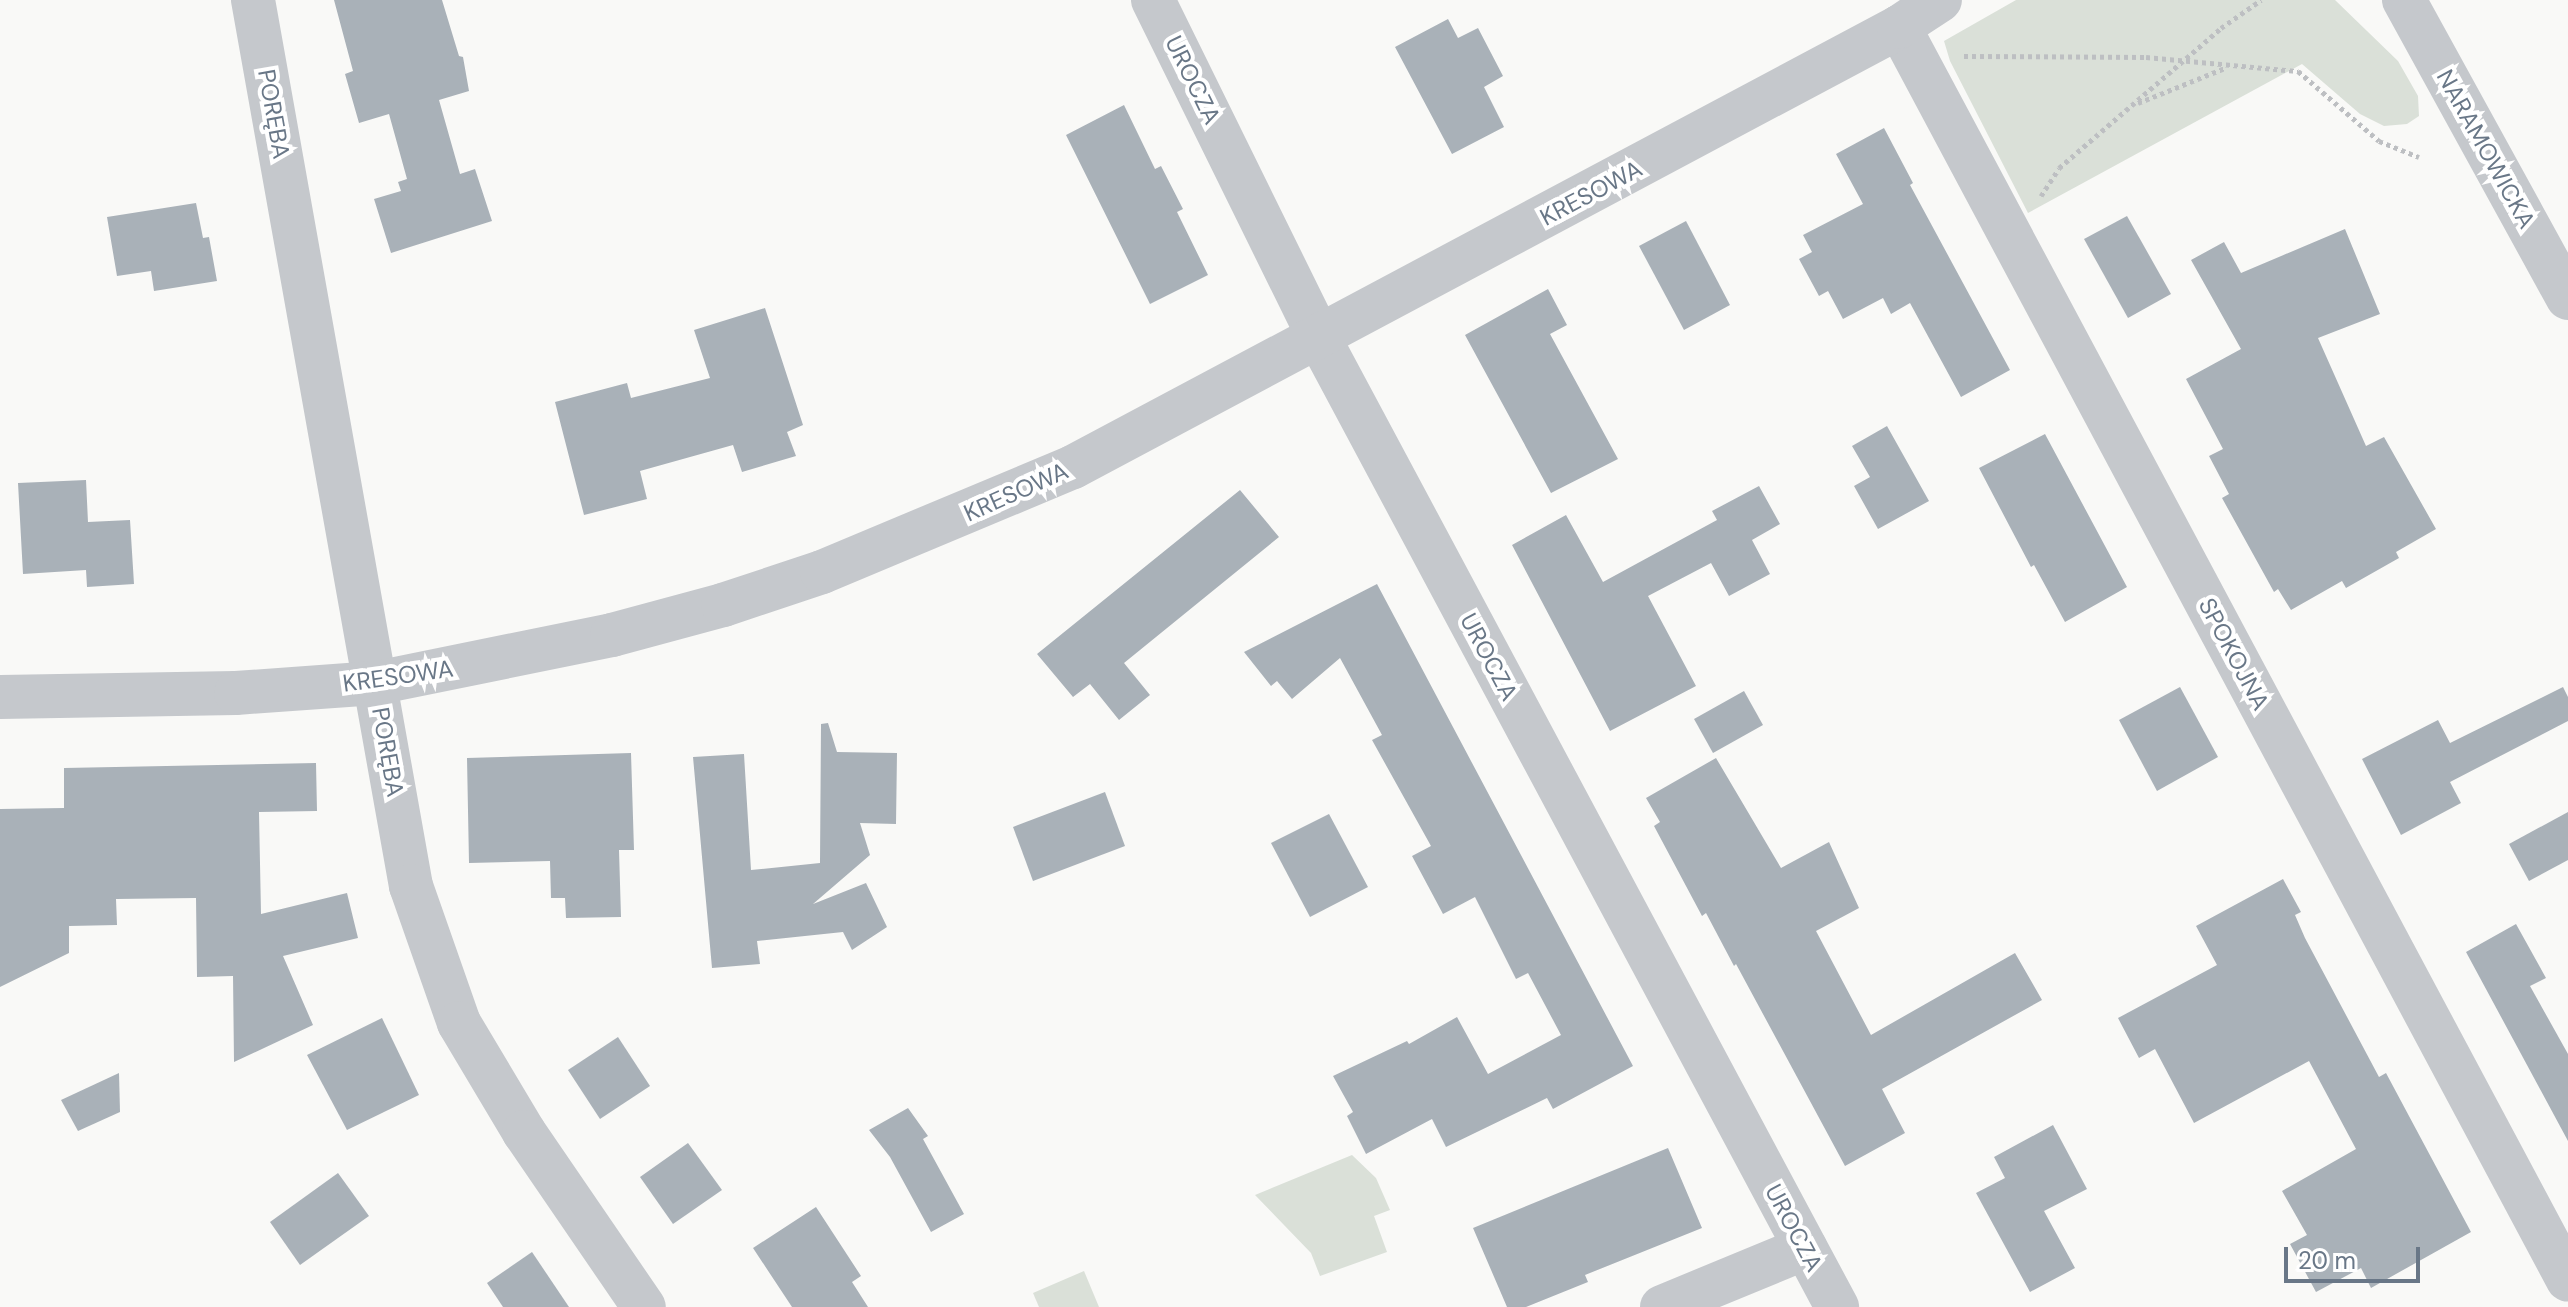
<!DOCTYPE html>
<html>
<head>
<meta charset="utf-8">
<style>
  body { margin:0 }
  #map { position:relative; width:2568px; height:1307px; overflow:hidden; background:#f9f9f7; font-family:"DM Sans",sans-serif }
  div>[style] { position:absolute }
  .green>* { inset:0; background:#dae0d8 }
  .building>* { inset:0; background:#a9b1b8 }
  .path>* { height:5px; margin-top:-2.5px; transform-origin:0; background:repeating-linear-gradient(90deg,#bdbfc2 0 4px,transparent 0 8px) }
  .minor>* { height:44px; margin:-22px; padding:0 22px; transform-origin:22px; border-radius:22px; background:#c5c8cc }
  .tertiary>* { height:44px; margin:-22px; padding:0 22px; transform-origin:22px; border-radius:22px; background:#c5c8cc }
  span { translate:-50% -50%; white-space:nowrap; text-align:center; line-height:1.15; -webkit-text-stroke:8px #fff; paint-order:stroke }
  .street-label { font-size:24px; color:#697787 }
  .scale { position:absolute; left:2284px; top:1247px; width:136px; height:36px; box-sizing:border-box; border:4px solid #697787; border-top:0; padding-left:10px; font-size:24px; line-height:28px; white-space:nowrap; color:#697787; -webkit-text-stroke:6px #fff; paint-order:stroke }
</style>
</head>
<body>
<div id="map">
  <div class="green">
    <div style="clip-path:polygon(2016px 0,2335px 0,2398px 61px,2418px 96px,2419px 116px,2407px 124px,2384px 126px,2360px 114px,2302px 64px,2028px 213px,1950px 61px,1944px 41px)"></div>
    <div style="clip-path:polygon(1352px 1155px,1376px 1178px,1390px 1210px,1374px 1216px,1387px 1252px,1320px 1276px,1311px 1253px,1255px 1195px)"></div>
    <div style="clip-path:polygon(1084px 1271px,1099px 1307px,1039px 1307px,1033px 1293px)"></div>
  </div>
  <div class="building">
    <div style="clip-path:polygon(334px 0,442px 0,459px 56px,463px 57px,469px 91px,439px 100px,460px 174px,475px 169px,492px 221px,391px 253px,374px 199px,401px 191px,398px 182px,407px 179px,389px 114px,359px 123px,345px 74px,353px 71px)"></div>
    <div style="clip-path:polygon(1448px 19px,1458px 38px,1478px 28px,1503px 76px,1484px 87px,1504px 127px,1452px 154px,1395px 47px)"></div>
    <div style="clip-path:polygon(1124px 105px,1155px 169px,1161px 166px,1183px 209px,1177px 212px,1208px 275px,1150px 304px,1066px 135px)"></div>
    <div style="clip-path:polygon(1884px 128px,1913px 183px,1910px 185px,2010px 370px,1961px 397px,1910px 303px,1891px 314px,1883px 298px,1843px 319px,1828px 291px,1819px 296px,1799px 259px,1812px 252px,1803px 235px,1863px 204px,1836px 154px)"></div>
    <div style="clip-path:polygon(196px 203px,203px 238px,209px 237px,217px 281px,154px 291px,151px 271px,117px 276px,107px 217px)"></div>
    <div style="clip-path:polygon(2127px 216px,2171px 294px,2128px 318px,2084px 239px)"></div>
    <div style="clip-path:polygon(1686px 221px,1730px 305px,1684px 330px,1639px 246px)"></div>
    <div style="clip-path:polygon(2345px 229px,2380px 314px,2318px 338px,2366px 446px,2384px 437px,2436px 529px,2396px 552px,2399px 558px,2346px 588px,2342px 581px,2291px 610px,2278px 589px,2274px 592px,2222px 498px,2229px 494px,2209px 456px,2223px 449px,2186px 379px,2241px 349px,2191px 260px,2224px 242px,2241px 273px)"></div>
    <div style="clip-path:polygon(1548px 289px,1567px 325px,1550px 334px,1618px 459px,1551px 493px,1465px 335px)"></div>
    <div style="clip-path:polygon(765px 308px,803px 425px,787px 432px,796px 456px,742px 472px,733px 445px,640px 471px,647px 499px,584px 515px,555px 402px,627px 383px,631px 398px,710px 378px,694px 330px)"></div>
    <div style="clip-path:polygon(1887px 426px,1929px 501px,1878px 529px,1854px 486px,1870px 477px,1852px 446px)"></div>
    <div style="clip-path:polygon(2045px 434px,2127px 587px,2065px 622px,2034px 565px,2031px 567px,1979px 468px)"></div>
    <div style="clip-path:polygon(86px 480px,88px 522px,130px 520px,134px 584px,87px 587px,86px 570px,23px 574px,18px 483px)"></div>
    <div style="clip-path:polygon(1759px 486px,1780px 524px,1752px 540px,1770px 574px,1729px 596px,1711px 563px,1648px 596px,1696px 686px,1610px 731px,1512px 545px,1566px 515px,1603px 582px,1717px 520px,1712px 511px)"></div>
    <div style="clip-path:polygon(1240px 490px,1279px 537px,1124px 663px,1150px 695px,1119px 720px,1090px 684px,1073px 697px,1037px 654px)"></div>
    <div style="clip-path:polygon(1377px 584px,1633px 1066px,1553px 1109px,1547px 1098px,1446px 1147px,1432px 1119px,1366px 1154px,1347px 1116px,1353px 1112px,1333px 1076px,1407px 1041px,1409px 1044px,1457px 1017px,1488px 1074px,1561px 1035px,1528px 973px,1516px 979px,1475px 897px,1443px 914px,1412px 856px,1431px 846px,1372px 740px,1382px 735px,1340px 658px,1292px 699px,1277px 681px,1271px 686px,1244px 652px)"></div>
    <div style="clip-path:polygon(2180px 687px,2218px 757px,2157px 791px,2119px 720px)"></div>
    <div style="clip-path:polygon(2563px 687px,2568px 697px,2568px 721px,2450px 782px,2461px 803px,2401px 835px,2362px 759px,2438px 720px,2450px 743px)"></div>
    <div style="clip-path:polygon(1744px 691px,1763px 725px,1713px 753px,1694px 719px)"></div>
    <div style="clip-path:polygon(828px 723px,837px 752px,897px 753px,896px 824px,860px 823px,870px 855px,813px 904px,866px 883px,887px 927px,852px 950px,843px 932px,757px 941px,760px 964px,712px 968px,693px 757px,744px 754px,751px 870px,820px 863px,821px 724px)"></div>
    <div style="clip-path:polygon(631px 753px,634px 850px,619px 850px,621px 917px,566px 918px,565px 898px,551px 898px,550px 861px,469px 863px,467px 758px)"></div>
    <div style="clip-path:polygon(1716px 758px,1781px 868px,1829px 842px,1859px 908px,1816px 931px,1871px 1035px,2015px 953px,2042px 1000px,1882px 1089px,1905px 1133px,1845px 1166px,1736px 964px,1734px 966px,1706px 913px,1702px 916px,1654px 826px,1660px 822px,1646px 798px)"></div>
    <div style="clip-path:polygon(316px 763px,317px 811px,259px 812px,261px 914px,347px 893px,358px 938px,283px 956px,313px 1025px,234px 1062px,233px 976px,197px 977px,196px 898px,116px 899px,117px 925px,69px 926px,69px 953px,0 987px,0 809px,64px 808px,64px 768px)"></div>
    <div style="clip-path:polygon(1105px 792px,1125px 846px,1033px 881px,1013px 827px)"></div>
    <div style="clip-path:polygon(2568px 812px,2568px 860px,2529px 881px,2509px 844px)"></div>
    <div style="clip-path:polygon(1329px 814px,1368px 887px,1310px 917px,1271px 843px)"></div>
    <div style="clip-path:polygon(2283px 879px,2301px 912px,2295px 915px,2305px 938px,2379px 1077px,2386px 1073px,2471px 1232px,2371px 1288px,2361px 1268px,2316px 1292px,2290px 1244px,2307px 1235px,2282px 1191px,2356px 1149px,2309px 1061px,2194px 1123px,2155px 1049px,2139px 1058px,2118px 1018px,2217px 965px,2196px 926px)"></div>
    <div style="clip-path:polygon(2516px 924px,2546px 978px,2530px 986px,2568px 1054px,2568px 1141px,2466px 952px)"></div>
    <div style="clip-path:polygon(382px 1018px,419px 1095px,347px 1130px,307px 1055px)"></div>
    <div style="clip-path:polygon(618px 1037px,650px 1086px,600px 1119px,568px 1070px)"></div>
    <div style="clip-path:polygon(119px 1073px,120px 1112px,78px 1131px,61px 1100px)"></div>
    <div style="clip-path:polygon(908px 1108px,928px 1136px,923px 1139px,964px 1214px,931px 1232px,890px 1157px,869px 1130px)"></div>
    <div style="clip-path:polygon(2053px 1125px,2087px 1189px,2044px 1211px,2075px 1268px,2030px 1292px,1976px 1193px,2005px 1178px,1994px 1157px)"></div>
    <div style="clip-path:polygon(688px 1143px,722px 1190px,673px 1224px,640px 1177px)"></div>
    <div style="clip-path:polygon(1668px 1148px,1702px 1228px,1585px 1275px,1588px 1282px,1526px 1307px,1507px 1307px,1473px 1228px)"></div>
    <div style="clip-path:polygon(338px 1173px,369px 1216px,300px 1265px,270px 1222px)"></div>
    <div style="clip-path:polygon(816px 1207px,861px 1276px,852px 1282px,868px 1307px,792px 1307px,753px 1248px)"></div>
    <div style="clip-path:polygon(532px 1252px,569px 1307px,503px 1307px,487px 1283px)"></div>
  </div>
  <div class="path">
    <div style="left:1964px;top:56px;width:182px;rotate:0.3deg"></div>
    <div style="left:2146px;top:57px;width:153px;rotate:5.3deg"></div>
    <div style="left:2298px;top:71px;width:107px;rotate:40.8deg"></div>
    <div style="left:2379px;top:141px;width:43px;rotate:21.8deg"></div>
    <div style="left:2138px;top:103px;width:94px;rotate:-21.9deg"></div>
    <div style="left:2041px;top:196px;width:33px;rotate:-57deg"></div>
    <div style="left:2059px;top:168px;width:214px;rotate:-40.8deg"></div>
    <div style="left:2221px;top:28px;width:49px;rotate:-35deg"></div>
  </div>
  <div class="minor">
    <div style="left:253px;top:0;width:900px;rotate:79.89deg"></div>
    <div style="left:411px;top:886px;width:145px;rotate:70.7deg"></div>
    <div style="left:459px;top:1023px;width:127px;rotate:59.2deg"></div>
    <div style="left:524px;top:1132px;width:212px;rotate:55.6deg"></div>
    <div style="left:1153px;top:0;width:377px;rotate:63.8deg"></div>
    <div style="left:1319px;top:338px;width:1099px;rotate:61.87deg"></div>
    <div style="left:1899px;top:27px;width:1420px;rotate:61.9deg"></div>
    <div style="left:0;top:697px;width:236px;rotate:-1deg"></div>
    <div style="left:236px;top:693px;width:140px;rotate:-4.1deg"></div>
    <div style="left:376px;top:683px;width:241px;rotate:-11.5deg"></div>
    <div style="left:612px;top:635px;width:115px;rotate:-15.1deg"></div>
    <div style="left:723px;top:605px;width:104px;rotate:-18.4deg"></div>
    <div style="left:822px;top:572px;width:272px;rotate:-22.7deg"></div>
    <div style="left:1073px;top:467px;width:936px;rotate:-28.04deg"></div>
    <div style="left:1899px;top:27px;width:49px;rotate:-33.4deg"></div>
    <div style="left:1662px;top:1307px;width:155px;rotate:-22.4deg"></div>
  </div>
  <div class="tertiary">
    <div style="left:2404px;top:0;width:340px;rotate:61.2deg"></div>
  </div>
  <div class="street-label">
    <span style="left:1193px;top:80px;rotate:64deg">UROCZA</span>
    <span style="left:274px;top:114px;rotate:80deg">PORĘBA</span>
    <span style="left:2486px;top:149px;rotate:61deg">NARAMOWICKA</span>
    <span style="left:1591px;top:193px;rotate:-28deg">KRESOWA</span>
    <span style="left:1016px;top:492px;rotate:-24deg">KRESOWA</span>
    <span style="left:2234px;top:654px;rotate:62deg">SPOKOJNA</span>
    <span style="left:1489px;top:657px;rotate:62deg">UROCZA</span>
    <span style="left:398px;top:676px;rotate:-8deg">KRESOWA</span>
    <span style="left:388px;top:752px;rotate:80deg">PORĘBA</span>
    <span style="left:1794px;top:1228px;rotate:62deg">UROCZA</span>
  </div>
  <div class="scale">20 m</div>
</div>
</body>
</html>
